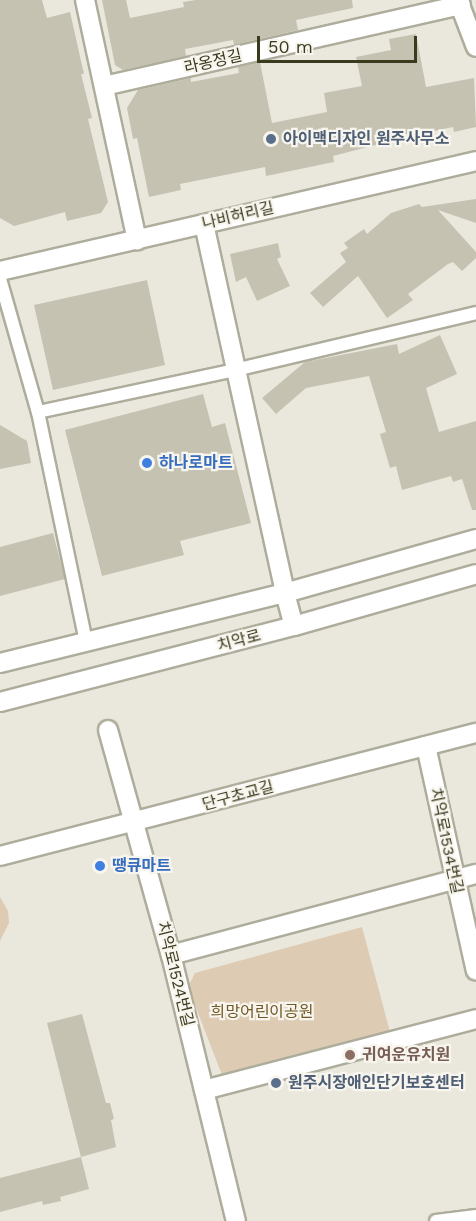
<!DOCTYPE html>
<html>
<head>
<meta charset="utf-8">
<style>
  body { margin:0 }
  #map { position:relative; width:476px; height:1221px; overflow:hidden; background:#eae8dd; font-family:"Work Sans","Noto Sans KR",sans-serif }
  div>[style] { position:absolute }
  .green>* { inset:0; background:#ddcbb4 }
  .building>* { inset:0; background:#c5c2b2 }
  .roads { filter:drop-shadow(2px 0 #aead9c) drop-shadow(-2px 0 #aead9c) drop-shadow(0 2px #aead9c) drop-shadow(0 -2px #aead9c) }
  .lane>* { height:12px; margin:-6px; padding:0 6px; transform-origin:6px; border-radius:6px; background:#fff }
  .street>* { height:18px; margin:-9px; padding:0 9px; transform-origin:9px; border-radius:9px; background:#fff }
  .secondary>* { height:18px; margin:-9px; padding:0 9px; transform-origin:9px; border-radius:9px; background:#fff }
  .dots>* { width:16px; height:16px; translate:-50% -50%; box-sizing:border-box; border:3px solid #f7f5ed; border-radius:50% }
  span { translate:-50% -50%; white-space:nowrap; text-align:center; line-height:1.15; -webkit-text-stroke:4.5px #f7f5ed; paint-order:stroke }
  .street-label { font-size:16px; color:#393a1e }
  .service-label { font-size:16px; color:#4e5e75; font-weight:700 }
  .left { translate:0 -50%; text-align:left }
  .shop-label { font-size:16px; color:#366cbe; font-weight:700 }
  .park-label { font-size:16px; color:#725a27 }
  .education-label { font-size:16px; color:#785e54; font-weight:700 }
  .scale { position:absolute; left:257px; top:36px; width:160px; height:27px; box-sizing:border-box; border:3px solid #393a1e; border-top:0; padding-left:8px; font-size:18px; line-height:21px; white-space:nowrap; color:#393a1e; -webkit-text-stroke:4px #f7f5ed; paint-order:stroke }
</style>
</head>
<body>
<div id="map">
  <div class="green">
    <div style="clip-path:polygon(0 897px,8px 911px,9px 923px,0 941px)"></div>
    <div style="clip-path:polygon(362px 927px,390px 1032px,229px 1080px,222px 1075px,188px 987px,195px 973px)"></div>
  </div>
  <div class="building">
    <div style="clip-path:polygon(0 0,42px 0,47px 18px,70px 12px,84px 74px,81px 74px,92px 118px,88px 119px,108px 202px,101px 213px,67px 221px,65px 212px,14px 226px,0 218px)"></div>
    <div style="clip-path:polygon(102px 0,126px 0,130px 18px,184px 7px,183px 2px,196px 0,352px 0,353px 8px,296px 20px,298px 30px,234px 45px,233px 40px,185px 49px,186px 56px,123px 70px,115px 65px)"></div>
    <div style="clip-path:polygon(416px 34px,426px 87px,474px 78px,476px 127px,454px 132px,453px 127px,410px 136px,333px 156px,334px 162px,266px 176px,265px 167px,180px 184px,181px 190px,149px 197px,137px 138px,133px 139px,127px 108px,138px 90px,191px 78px,191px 82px,239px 73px,238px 67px,260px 62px,272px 123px,327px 112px,324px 93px,362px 86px,356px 57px,391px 50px,389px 39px)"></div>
    <div style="clip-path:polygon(476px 199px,476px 223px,438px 210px,476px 252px,476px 258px,462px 271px,453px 262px,448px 264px,408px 294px,413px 300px,387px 318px,358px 276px,323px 307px,310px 293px,346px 262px,340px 253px,348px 248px,344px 243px,364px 229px,367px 234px,391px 213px,419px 204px,422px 207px)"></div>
    <div style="clip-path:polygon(278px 243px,281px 257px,277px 259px,290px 286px,257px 301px,246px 277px,236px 282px,230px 254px)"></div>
    <div style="clip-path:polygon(147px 280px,165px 365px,53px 390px,34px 305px)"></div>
    <div style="clip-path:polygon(440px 335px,457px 374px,426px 388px,439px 432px,476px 421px,476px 510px,472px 510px,462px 479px,453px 482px,451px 476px,402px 490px,396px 466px,390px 468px,380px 434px,386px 432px,369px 376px,306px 388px,276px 414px,262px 398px,305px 362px,397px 344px,399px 354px)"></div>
    <div style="clip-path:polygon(203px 394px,212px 427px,225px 423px,251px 523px,180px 541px,184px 555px,102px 576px,65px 430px)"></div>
    <div style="clip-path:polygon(0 425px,27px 441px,31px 463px,0 469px)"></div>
    <div style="clip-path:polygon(53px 533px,65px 579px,0 596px,0 547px)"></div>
    <div style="clip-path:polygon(82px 1014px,106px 1103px,110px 1103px,114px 1119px,111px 1120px,116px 1147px,81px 1157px,47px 1023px)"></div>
    <div style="clip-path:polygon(81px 1157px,89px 1189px,60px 1197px,61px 1201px,43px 1205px,42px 1201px,0 1212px,0 1178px)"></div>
  </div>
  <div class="roads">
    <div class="lane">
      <div style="left:0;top:279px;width:138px;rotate:74.1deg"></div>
      <div style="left:38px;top:412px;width:235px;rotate:78.2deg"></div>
      <div style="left:38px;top:412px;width:201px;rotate:-12deg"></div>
      <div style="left:235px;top:370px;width:248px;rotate:-13.3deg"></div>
      <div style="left:436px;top:1221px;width:40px;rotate:-7.1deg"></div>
    </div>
    <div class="street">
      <div style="left:85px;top:0;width:246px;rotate:77.8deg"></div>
      <div style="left:458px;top:0;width:50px;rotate:69deg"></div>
      <div style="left:104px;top:86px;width:366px;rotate:-12.8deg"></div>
      <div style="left:204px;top:224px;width:378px;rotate:77.6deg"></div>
      <div style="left:108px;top:730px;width:234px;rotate:74.4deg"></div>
      <div style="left:171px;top:955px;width:274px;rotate:76.3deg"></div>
      <div style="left:426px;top:746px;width:230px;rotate:77.5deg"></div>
      <div style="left:0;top:856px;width:492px;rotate:-14.5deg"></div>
      <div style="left:171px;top:955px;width:316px;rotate:-14.9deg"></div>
      <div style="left:204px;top:1090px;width:281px;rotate:-14.6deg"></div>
    </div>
    <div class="secondary">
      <div style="left:0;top:271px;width:489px;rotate:-13deg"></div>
      <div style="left:285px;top:593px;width:34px;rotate:75deg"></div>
      <div style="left:0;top:663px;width:293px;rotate:-13.8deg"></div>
      <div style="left:285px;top:593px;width:198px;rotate:-15.8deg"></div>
      <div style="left:0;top:702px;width:304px;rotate:-14.5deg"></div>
      <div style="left:294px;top:626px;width:189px;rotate:-15.9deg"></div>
    </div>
  </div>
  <div class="dots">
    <div style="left:271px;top:139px;background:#5c6f8a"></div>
    <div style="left:147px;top:463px;background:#3f7fe0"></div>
    <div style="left:100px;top:866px;background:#3f7fe0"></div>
    <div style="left:350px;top:1055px;background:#8d6e63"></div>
    <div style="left:276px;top:1083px;background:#5c6f8a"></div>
  </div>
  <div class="street-label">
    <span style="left:213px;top:62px;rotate:-13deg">라옹정길</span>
    <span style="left:238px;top:216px;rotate:-13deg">나비허리길</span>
    <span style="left:239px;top:641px;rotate:-15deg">치악로</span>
    <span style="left:238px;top:796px;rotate:-15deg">단구초교길</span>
    <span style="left:446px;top:841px;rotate:78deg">치악로1534번길</span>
    <span style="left:175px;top:974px;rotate:76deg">치악로1524번길</span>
  </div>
  <div class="service-label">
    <span class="left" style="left:283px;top:139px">아이맥디자인 원주사무소</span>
    <span class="left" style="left:288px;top:1083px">원주시장애인단기보호센터</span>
  </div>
  <div class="shop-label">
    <span class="left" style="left:159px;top:463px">하나로마트</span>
    <span class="left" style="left:112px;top:866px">땡큐마트</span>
  </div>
  <div class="park-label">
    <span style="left:262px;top:1012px">희망어린이공원</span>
  </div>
  <div class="education-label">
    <span class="left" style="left:362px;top:1055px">귀여운유치원</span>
  </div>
  <div class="scale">50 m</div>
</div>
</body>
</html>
